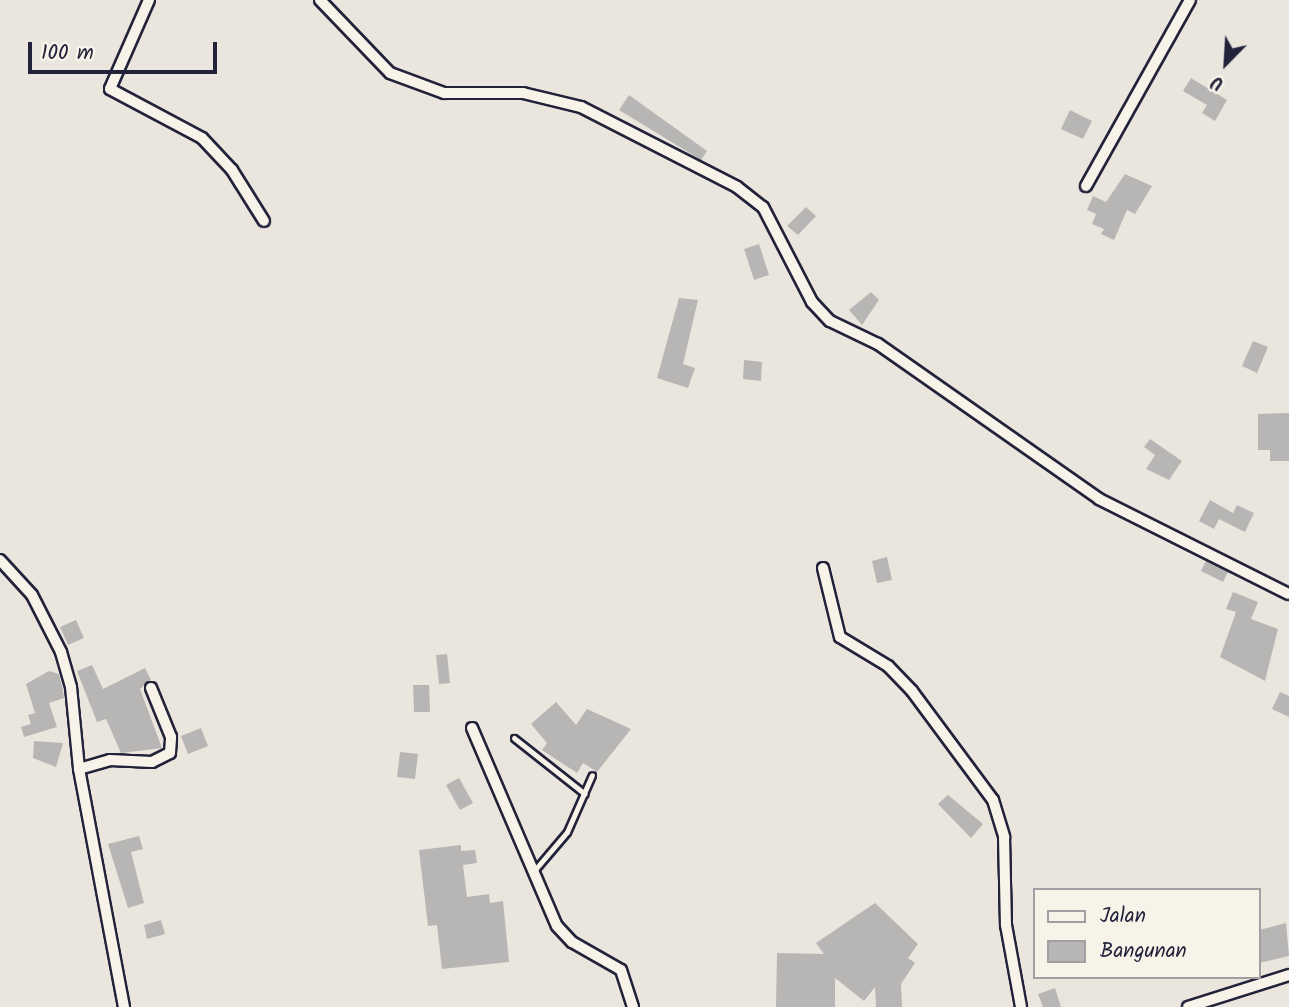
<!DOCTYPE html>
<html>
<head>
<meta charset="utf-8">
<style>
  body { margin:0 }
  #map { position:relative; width:1289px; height:1007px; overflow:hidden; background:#eae6de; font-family:Kalam,sans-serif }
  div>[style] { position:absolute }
  .building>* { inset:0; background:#b8b6b5 }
  .roads { filter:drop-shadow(2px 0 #22223b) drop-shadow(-2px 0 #22223b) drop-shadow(0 2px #22223b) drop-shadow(0 -2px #22223b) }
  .service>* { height:5px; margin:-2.5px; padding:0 2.5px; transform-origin:2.5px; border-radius:2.5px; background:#f7f3e8 }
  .minor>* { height:10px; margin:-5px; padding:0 5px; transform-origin:5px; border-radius:5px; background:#f7f3e8 }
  span { translate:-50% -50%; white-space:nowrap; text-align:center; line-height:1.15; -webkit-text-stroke:7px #f7f3e8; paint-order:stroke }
  .legend { position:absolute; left:1033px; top:888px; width:228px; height:91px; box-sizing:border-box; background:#f7f3e8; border:2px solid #a29fa3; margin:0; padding:9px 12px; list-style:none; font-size:21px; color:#22223b }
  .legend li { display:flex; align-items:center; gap:14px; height:35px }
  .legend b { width:35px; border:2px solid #a29fa3 }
  .north { position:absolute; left:1191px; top:28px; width:70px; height:70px; -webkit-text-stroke:5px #f7f3e8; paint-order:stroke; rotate:204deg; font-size:19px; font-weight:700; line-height:28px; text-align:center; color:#22223b }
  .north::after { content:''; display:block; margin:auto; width:24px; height:32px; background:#22223b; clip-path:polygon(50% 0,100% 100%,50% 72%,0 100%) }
  .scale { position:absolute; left:28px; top:42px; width:189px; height:32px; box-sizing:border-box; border:4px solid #22223b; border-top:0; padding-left:9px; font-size:21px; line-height:24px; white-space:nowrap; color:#22223b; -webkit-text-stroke:5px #f7f3e8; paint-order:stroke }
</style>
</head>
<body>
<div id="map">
  <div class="building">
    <div style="clip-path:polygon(1191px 78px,1227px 100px,1215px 121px,1202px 113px,1207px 105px,1183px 91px)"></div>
    <div style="clip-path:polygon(629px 95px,707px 151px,701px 160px,619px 110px)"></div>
    <div style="clip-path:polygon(1070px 110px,1092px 121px,1083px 139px,1061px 129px)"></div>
    <div style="clip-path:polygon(1125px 174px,1152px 186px,1135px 214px,1127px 210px,1114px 240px,1101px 234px,1104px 229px,1092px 224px,1096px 214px,1087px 210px,1093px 196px,1106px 202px)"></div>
    <div style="clip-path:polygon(806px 207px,816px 216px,798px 235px,787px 226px)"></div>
    <div style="clip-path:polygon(759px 244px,769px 275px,754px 280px,744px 249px)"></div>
    <div style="clip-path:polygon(871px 292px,879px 300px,862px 325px,849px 310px)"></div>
    <div style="clip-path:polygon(679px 298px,698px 300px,683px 364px,695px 368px,688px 388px,657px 378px)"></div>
    <div style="clip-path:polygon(1253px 341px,1268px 347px,1257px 373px,1242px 366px)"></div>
    <div style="clip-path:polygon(744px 360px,762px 362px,761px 381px,743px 379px)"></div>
    <div style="clip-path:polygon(1289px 413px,1289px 461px,1270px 461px,1270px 450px,1258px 450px,1258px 414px)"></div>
    <div style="clip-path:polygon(1150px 439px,1182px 461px,1169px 480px,1146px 469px,1155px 455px,1144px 447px)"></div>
    <div style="clip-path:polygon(1210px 500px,1233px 513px,1237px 505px,1254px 513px,1245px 532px,1219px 519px,1214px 529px,1199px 521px)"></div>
    <div style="clip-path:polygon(887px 557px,892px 580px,877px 583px,872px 561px)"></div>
    <div style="clip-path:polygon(1206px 561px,1228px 572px,1223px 582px,1201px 571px)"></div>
    <div style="clip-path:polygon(1233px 592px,1258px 602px,1251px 619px,1278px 629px,1265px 681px,1220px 657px,1236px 612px,1226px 609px)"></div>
    <div style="clip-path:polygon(76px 620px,84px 638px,68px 645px,60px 627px)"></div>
    <div style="clip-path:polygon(447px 654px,450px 683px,439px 684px,436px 655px)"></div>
    <div style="clip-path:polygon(92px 665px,103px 689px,145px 668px,151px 680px,140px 689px,162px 748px,121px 753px,106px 719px,97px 722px,77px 671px)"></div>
    <div style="clip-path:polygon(49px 671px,59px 674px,63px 690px,64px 698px,49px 703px,57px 727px,24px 737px,21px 727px,31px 724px,28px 715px,35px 713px,26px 684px)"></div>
    <div style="clip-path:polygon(413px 685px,429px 685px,430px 712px,414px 712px)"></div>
    <div style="clip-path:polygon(1280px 692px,1289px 696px,1289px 717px,1272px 709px)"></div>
    <div style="clip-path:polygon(556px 702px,576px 725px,587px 709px,631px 729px,597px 772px,583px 763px,577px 773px,542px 750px,547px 743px,531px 724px)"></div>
    <div style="clip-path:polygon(201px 728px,208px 746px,188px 754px,181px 736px)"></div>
    <div style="clip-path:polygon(34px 741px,63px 743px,56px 767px,33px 758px)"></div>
    <div style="clip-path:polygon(400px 752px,418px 754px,415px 779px,397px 777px)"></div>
    <div style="clip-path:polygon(459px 778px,473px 803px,460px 810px,446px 785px)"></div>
    <div style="clip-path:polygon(948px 795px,983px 824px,971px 838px,938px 804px)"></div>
    <div style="clip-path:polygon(139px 836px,143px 849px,131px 852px,144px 903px,128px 908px,108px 844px)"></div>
    <div style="clip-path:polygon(461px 845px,461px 851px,475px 850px,477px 863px,463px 865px,467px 897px,489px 894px,490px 903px,503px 901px,509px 962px,442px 969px,437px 925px,428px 926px,419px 850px)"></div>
    <div style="clip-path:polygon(875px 903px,918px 944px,908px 958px,915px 963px,901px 984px,902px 1007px,876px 1007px,875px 987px,864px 1001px,835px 978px,835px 1007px,776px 1007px,777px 953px,824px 954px,816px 943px)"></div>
    <div style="clip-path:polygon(161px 920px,165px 934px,147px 939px,144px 925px)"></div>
    <div style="clip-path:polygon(1286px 923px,1289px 956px,1259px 963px,1259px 930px)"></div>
    <div style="clip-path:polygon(1055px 988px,1061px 1007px,1043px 1007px,1038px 994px)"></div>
  </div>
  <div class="roads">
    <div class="service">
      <div style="left:514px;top:738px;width:90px;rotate:38.3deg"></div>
      <div style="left:533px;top:872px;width:52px;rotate:-49.6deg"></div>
      <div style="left:567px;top:832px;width:62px;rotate:-66.3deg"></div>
    </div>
    <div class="minor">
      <div style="left:149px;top:0;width:97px;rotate:113.7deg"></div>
      <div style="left:110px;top:89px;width:104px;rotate:28deg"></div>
      <div style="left:202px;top:138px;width:44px;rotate:46.8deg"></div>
      <div style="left:232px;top:170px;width:60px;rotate:57.9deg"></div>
      <div style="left:320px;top:0;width:101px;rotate:46.2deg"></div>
      <div style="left:390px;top:73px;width:58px;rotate:20.3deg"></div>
      <div style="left:444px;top:93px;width:79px"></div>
      <div style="left:523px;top:93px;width:60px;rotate:13.6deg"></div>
      <div style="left:581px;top:107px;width:175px;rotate:27.1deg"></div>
      <div style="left:737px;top:187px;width:33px;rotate:38deg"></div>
      <div style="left:763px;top:207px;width:107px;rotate:62.7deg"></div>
      <div style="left:812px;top:302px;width:26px;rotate:47deg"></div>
      <div style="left:830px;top:321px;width:53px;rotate:25.6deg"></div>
      <div style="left:878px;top:344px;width:270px;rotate:35deg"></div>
      <div style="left:1099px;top:499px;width:212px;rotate:26.6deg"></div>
      <div style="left:1086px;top:186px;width:213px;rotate:-60.8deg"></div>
      <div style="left:0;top:560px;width:47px;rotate:47.6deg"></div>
      <div style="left:32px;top:595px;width:64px;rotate:63deg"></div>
      <div style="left:61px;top:652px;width:36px;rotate:74deg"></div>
      <div style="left:71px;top:687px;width:82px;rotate:84.4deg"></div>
      <div style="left:823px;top:568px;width:71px;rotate:76.2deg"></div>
      <div style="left:840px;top:637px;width:56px;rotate:31.1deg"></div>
      <div style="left:888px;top:666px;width:35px;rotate:46deg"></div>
      <div style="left:912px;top:691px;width:136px;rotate:53.4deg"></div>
      <div style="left:993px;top:800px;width:39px;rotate:73deg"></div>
      <div style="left:1004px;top:837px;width:88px;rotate:88.7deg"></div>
      <div style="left:1006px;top:925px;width:83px;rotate:79.6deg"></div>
      <div style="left:472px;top:728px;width:215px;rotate:66.8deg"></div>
      <div style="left:557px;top:926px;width:22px;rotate:47deg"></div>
      <div style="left:572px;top:942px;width:56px;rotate:29.7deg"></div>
      <div style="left:621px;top:970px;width:39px;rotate:72deg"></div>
      <div style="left:124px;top:1007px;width:242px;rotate:-100.7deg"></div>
      <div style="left:79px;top:769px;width:32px;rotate:-16deg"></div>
      <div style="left:110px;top:760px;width:42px;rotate:2.7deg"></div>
      <div style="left:152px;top:762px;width:20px;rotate:-27deg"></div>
      <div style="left:170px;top:753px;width:16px;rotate:-86deg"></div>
      <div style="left:171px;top:737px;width:53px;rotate:-112.2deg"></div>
      <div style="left:1188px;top:1007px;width:106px;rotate:-17.6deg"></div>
    </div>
  </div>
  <ul class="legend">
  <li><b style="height:9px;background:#f7f3e8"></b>Jalan</li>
  <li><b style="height:19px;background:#b8b6b5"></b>Bangunan</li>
  </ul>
  <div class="north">U</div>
  <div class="scale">100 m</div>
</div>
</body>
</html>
